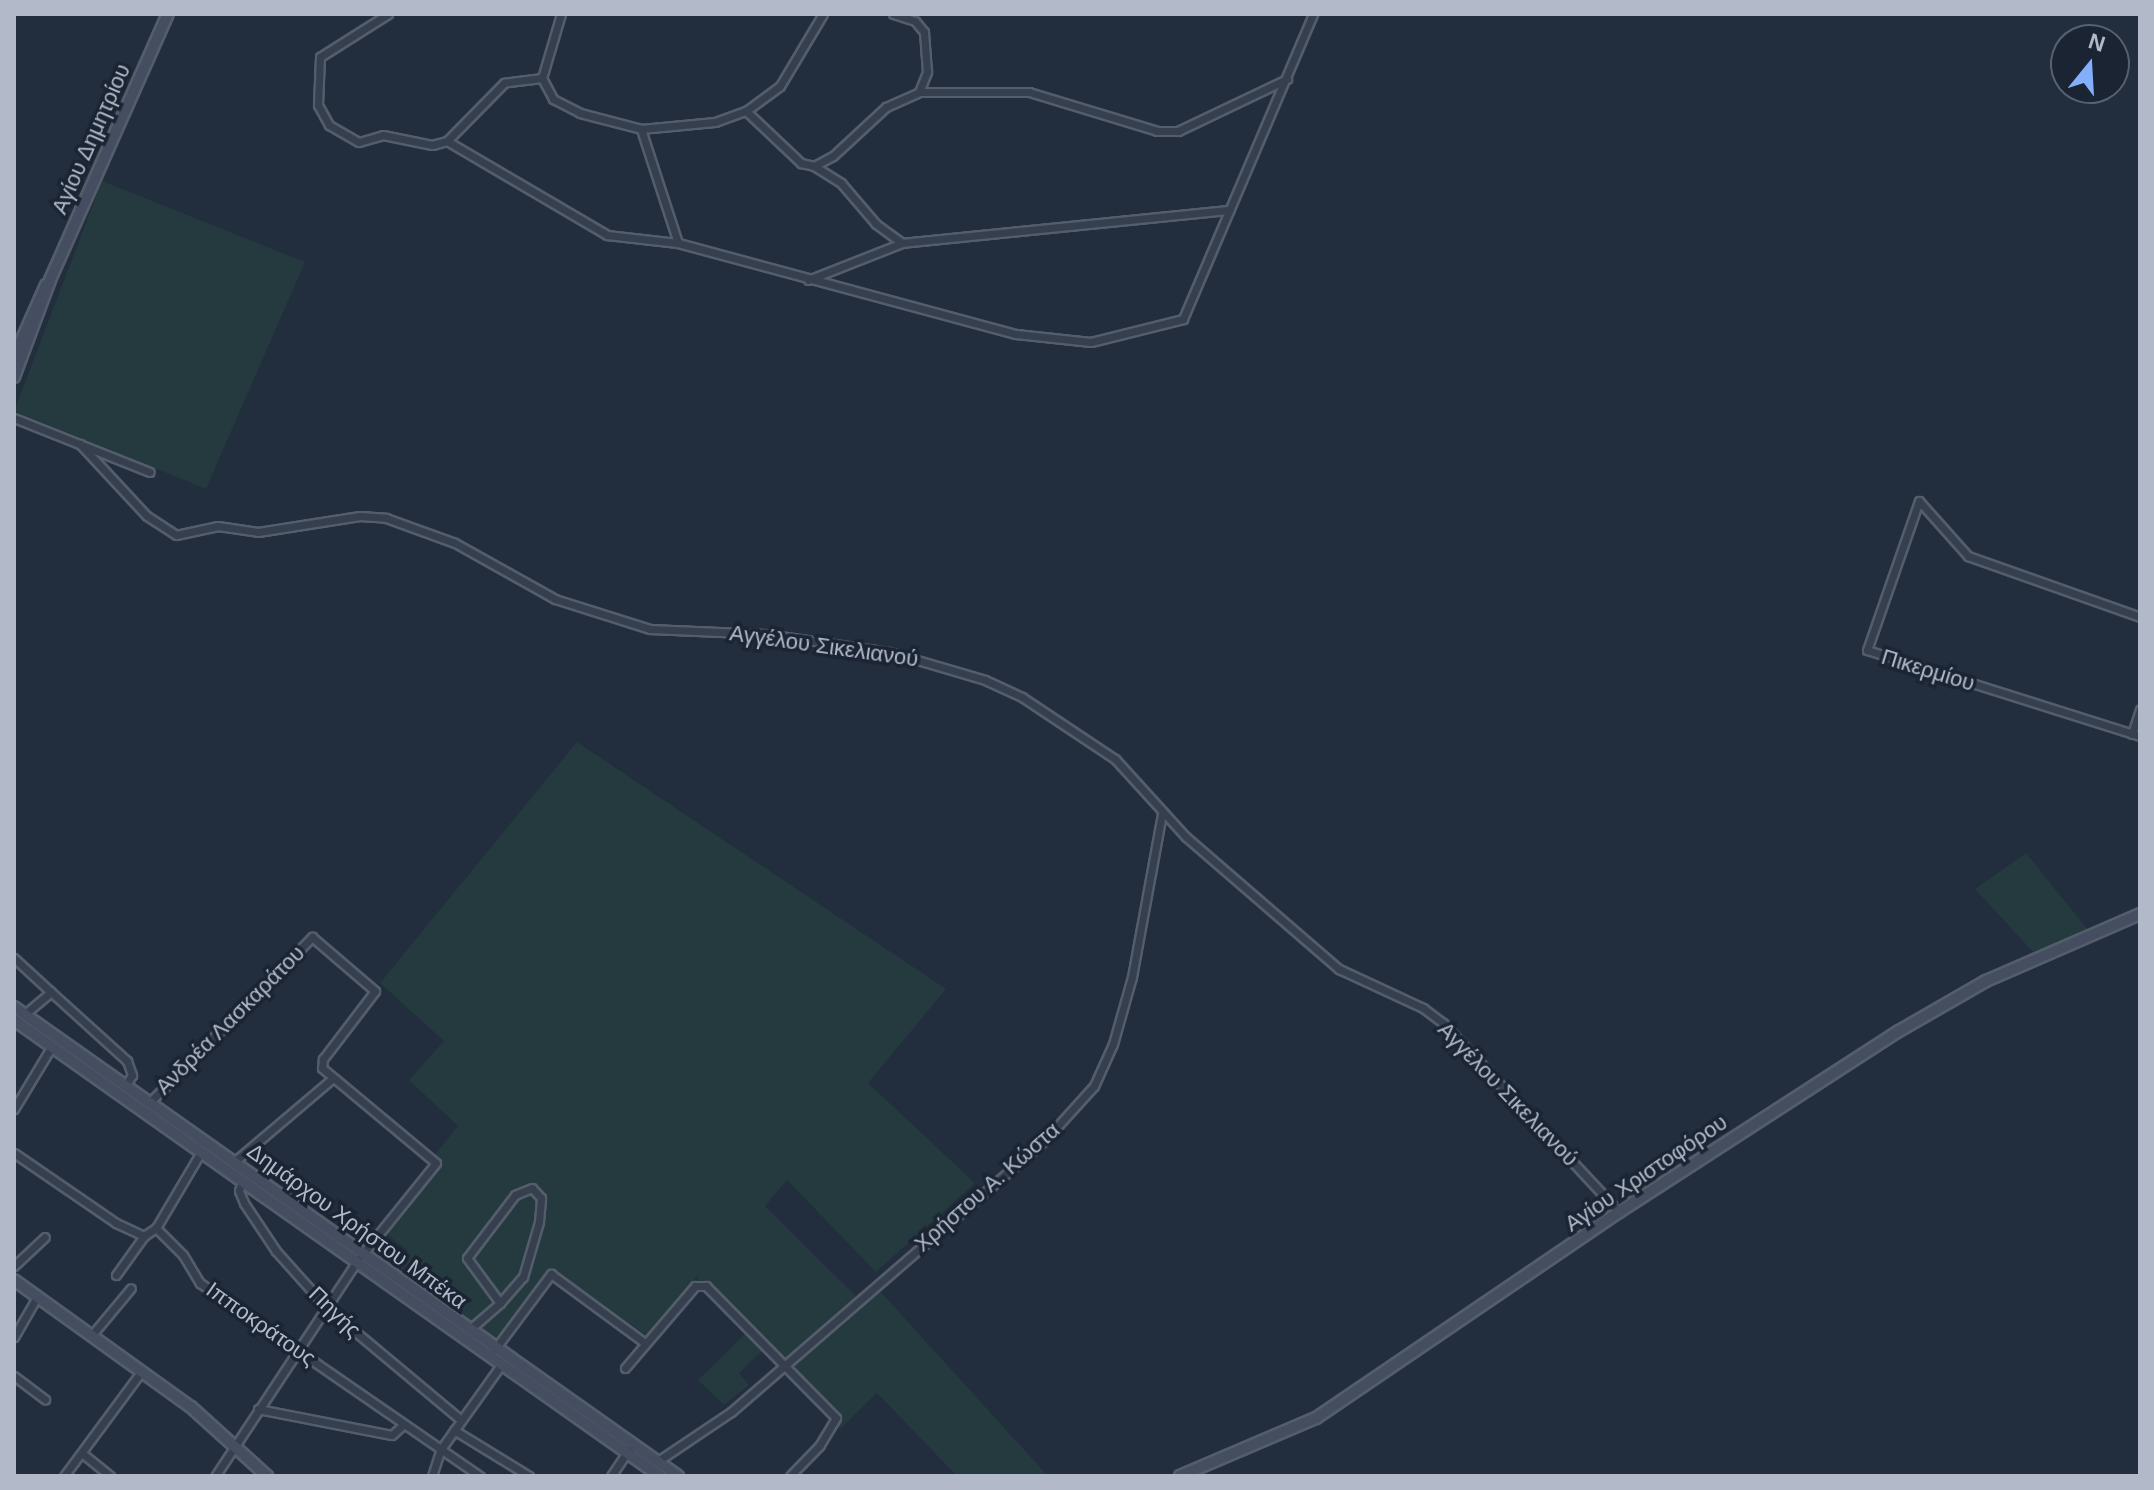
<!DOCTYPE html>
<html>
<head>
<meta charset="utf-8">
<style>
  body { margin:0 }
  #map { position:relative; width:2154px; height:1490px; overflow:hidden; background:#222d3d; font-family:Helvetica,sans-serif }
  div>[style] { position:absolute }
  .green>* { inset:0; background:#243a3e }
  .roads { filter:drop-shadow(2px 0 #545d6b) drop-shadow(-2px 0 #545d6b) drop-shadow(0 2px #545d6b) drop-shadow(0 -2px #545d6b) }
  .street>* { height:7px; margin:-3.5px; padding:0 3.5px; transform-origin:3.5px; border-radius:3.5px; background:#363f4d }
  .secondary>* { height:10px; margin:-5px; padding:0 5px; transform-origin:5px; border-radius:5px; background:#444e60 }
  span { translate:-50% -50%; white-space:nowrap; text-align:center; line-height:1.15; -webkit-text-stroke:7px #1b2432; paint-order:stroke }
  .street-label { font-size:22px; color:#b2bac9 }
  .frame { position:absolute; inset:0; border:16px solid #b2bac9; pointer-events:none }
  .north { position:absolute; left:2050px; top:24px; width:80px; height:80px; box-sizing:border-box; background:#1b2432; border:2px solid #57606e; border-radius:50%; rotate:18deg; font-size:22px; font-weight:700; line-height:32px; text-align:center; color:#b2bac9 }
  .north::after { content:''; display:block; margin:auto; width:28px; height:36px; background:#84affc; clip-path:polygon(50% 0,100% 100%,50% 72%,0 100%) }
</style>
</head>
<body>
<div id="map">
  <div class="green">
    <div style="clip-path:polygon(102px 181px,305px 262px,206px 489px,14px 411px)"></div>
    <div style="clip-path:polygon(577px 742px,946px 989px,868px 1083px,975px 1183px,876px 1272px,787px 1180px,765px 1206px,862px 1302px,879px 1290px,1048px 1476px,957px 1476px,877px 1393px,840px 1429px,763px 1350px,739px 1373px,749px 1385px,724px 1405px,698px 1380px,746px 1333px,700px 1288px,697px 1276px,649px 1337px,550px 1268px,496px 1340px,397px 1265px,408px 1251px,385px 1233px,442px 1163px,434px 1156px,458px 1126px,409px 1080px,444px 1041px,380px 983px)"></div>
    <div style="clip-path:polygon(2026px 853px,2088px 930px,2033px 952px,1975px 889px)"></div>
  </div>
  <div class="roads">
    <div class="street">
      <div style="left:388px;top:14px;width:80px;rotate:147.7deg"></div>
      <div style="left:320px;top:57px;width:48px;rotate:92.4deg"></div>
      <div style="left:318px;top:105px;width:23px;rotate:61deg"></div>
      <div style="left:329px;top:125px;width:34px;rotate:30deg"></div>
      <div style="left:359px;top:142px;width:25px;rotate:-16deg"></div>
      <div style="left:383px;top:135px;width:50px;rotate:11.5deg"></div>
      <div style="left:432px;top:145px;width:16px;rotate:-15deg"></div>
      <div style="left:561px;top:14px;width:67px;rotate:106.5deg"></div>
      <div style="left:542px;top:78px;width:24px;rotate:62deg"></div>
      <div style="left:553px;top:99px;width:30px;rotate:27deg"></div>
      <div style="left:580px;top:113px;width:63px;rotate:14.7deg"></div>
      <div style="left:641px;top:129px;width:74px;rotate:-5.4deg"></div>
      <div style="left:715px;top:122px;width:33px;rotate:-20deg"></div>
      <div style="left:746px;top:111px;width:42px;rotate:-36.3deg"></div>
      <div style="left:780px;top:86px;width:84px;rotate:-59.2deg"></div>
      <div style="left:542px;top:78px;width:38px;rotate:173deg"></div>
      <div style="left:504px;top:83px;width:81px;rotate:134.5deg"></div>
      <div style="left:447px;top:141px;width:186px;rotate:30.4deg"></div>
      <div style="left:607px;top:235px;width:71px;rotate:6.4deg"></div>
      <div style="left:678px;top:243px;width:120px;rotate:-108deg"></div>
      <div style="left:919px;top:92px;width:110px"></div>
      <div style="left:1029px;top:92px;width:134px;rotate:16.9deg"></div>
      <div style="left:1157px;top:131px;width:21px"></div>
      <div style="left:1178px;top:131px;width:121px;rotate:-25.5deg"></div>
      <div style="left:746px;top:111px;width:76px;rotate:43.4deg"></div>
      <div style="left:801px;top:163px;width:13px;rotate:13deg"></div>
      <div style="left:814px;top:166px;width:21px;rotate:-28deg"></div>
      <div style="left:833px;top:156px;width:72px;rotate:-42.8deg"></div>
      <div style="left:886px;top:107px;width:36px;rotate:-24deg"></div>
      <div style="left:919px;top:92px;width:22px;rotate:-68deg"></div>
      <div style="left:927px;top:72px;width:40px;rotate:-94.3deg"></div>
      <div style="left:924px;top:32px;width:14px;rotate:-129deg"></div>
      <div style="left:915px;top:21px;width:23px;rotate:-162deg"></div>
      <div style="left:814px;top:166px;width:32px;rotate:32deg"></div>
      <div style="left:841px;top:183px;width:54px;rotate:49.5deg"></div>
      <div style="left:876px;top:224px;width:32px;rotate:36deg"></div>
      <div style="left:678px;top:243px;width:350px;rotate:15.1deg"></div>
      <div style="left:1016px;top:334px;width:75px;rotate:6.1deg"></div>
      <div style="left:1091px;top:342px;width:95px;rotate:-14deg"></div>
      <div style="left:1183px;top:319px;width:332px;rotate:-66.9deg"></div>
      <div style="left:808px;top:280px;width:101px;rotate:-21.5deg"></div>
      <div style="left:902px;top:243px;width:329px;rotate:-5.8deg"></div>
      <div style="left:14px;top:418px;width:146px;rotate:21.7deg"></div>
      <div style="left:80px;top:444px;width:98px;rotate:47.1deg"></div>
      <div style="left:147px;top:516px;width:35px;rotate:33deg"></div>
      <div style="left:176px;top:535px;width:43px;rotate:-12.1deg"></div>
      <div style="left:218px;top:526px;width:40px;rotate:8.5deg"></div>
      <div style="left:258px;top:532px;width:103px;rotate:-8.9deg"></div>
      <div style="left:360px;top:516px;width:26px;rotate:4deg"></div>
      <div style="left:386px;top:518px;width:73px;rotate:19.9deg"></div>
      <div style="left:455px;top:543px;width:115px;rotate:29.2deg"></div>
      <div style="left:555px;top:599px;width:100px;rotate:17.5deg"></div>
      <div style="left:650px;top:629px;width:116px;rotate:2.5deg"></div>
      <div style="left:766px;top:634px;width:125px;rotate:8.3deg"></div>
      <div style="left:890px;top:652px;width:99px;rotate:16.4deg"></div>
      <div style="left:985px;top:680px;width:41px;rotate:24.7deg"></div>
      <div style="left:1022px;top:697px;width:112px;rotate:33.7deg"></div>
      <div style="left:1115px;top:759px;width:105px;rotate:47.7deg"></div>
      <div style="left:1186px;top:837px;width:202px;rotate:40.8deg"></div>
      <div style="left:1339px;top:969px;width:93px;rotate:24.9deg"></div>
      <div style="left:1423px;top:1008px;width:25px;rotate:37deg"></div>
      <div style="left:1443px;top:1023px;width:258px;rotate:47deg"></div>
      <div style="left:1919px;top:501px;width:158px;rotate:109.2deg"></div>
      <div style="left:1867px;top:650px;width:286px;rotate:17.5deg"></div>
      <div style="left:1919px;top:501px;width:74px;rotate:48.3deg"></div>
      <div style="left:1968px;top:556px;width:182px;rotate:19.5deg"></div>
      <div style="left:2132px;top:734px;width:26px;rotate:-72deg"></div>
      <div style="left:14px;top:958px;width:50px;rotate:42.6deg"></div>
      <div style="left:51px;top:992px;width:34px;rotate:140deg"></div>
      <div style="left:51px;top:992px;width:103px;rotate:42.2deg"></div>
      <div style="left:127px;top:1061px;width:15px;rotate:70deg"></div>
      <div style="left:132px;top:1075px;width:13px;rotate:122deg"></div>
      <div style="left:149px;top:1103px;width:233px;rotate:-45.5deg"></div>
      <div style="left:312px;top:937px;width:83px;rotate:40.6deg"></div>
      <div style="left:375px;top:991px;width:86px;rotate:127.4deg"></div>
      <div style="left:323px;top:1059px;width:9px;rotate:96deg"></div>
      <div style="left:322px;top:1068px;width:148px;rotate:39.8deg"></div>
      <div style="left:436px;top:1163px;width:126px;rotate:128.9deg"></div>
      <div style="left:357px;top:1261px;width:258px;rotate:123.4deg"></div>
      <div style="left:14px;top:1109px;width:74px;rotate:-58.9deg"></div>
      <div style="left:14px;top:1153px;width:124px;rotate:34.5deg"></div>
      <div style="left:116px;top:1223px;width:31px;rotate:25deg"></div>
      <div style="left:144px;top:1236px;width:14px;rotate:-34deg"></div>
      <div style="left:156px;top:1228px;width:38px;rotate:45deg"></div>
      <div style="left:183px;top:1255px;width:33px;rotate:59deg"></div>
      <div style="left:200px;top:1283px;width:340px;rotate:34.6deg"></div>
      <div style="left:234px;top:1162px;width:130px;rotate:-40.3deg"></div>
      <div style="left:242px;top:1181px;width:10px;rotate:107deg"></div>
      <div style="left:239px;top:1191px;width:13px;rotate:67deg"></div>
      <div style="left:244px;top:1203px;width:58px;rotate:56.3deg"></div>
      <div style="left:276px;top:1251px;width:76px;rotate:48.2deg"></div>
      <div style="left:327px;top:1308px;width:175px;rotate:39.9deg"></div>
      <div style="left:156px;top:1228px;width:88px;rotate:-59.4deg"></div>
      <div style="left:14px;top:1266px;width:42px;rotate:-43.1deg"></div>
      <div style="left:116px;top:1275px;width:48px;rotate:-54.3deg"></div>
      <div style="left:469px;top:1330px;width:41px;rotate:-41.1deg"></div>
      <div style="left:500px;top:1303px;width:35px;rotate:-49deg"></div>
      <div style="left:523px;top:1277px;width:57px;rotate:-73.8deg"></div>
      <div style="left:539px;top:1222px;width:24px;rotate:-85deg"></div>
      <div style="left:541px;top:1198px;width:13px;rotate:-132deg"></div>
      <div style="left:532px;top:1188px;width:18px;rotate:158deg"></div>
      <div style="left:515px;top:1195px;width:79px;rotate:127.3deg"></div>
      <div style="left:467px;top:1258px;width:56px;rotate:53.7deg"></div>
      <div style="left:91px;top:1336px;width:62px;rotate:-50.2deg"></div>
      <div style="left:14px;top:1337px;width:46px;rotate:-60.1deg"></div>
      <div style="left:495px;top:1349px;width:94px;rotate:-53.3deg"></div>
      <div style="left:551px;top:1274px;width:117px;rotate:36.3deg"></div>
      <div style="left:625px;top:1368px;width:108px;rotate:-49.5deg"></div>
      <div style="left:695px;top:1286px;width:11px"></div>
      <div style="left:706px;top:1286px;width:185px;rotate:45.4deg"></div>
      <div style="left:836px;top:1418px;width:31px;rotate:121deg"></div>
      <div style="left:820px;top:1445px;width:43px;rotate:134.1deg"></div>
      <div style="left:14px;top:1376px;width:39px;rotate:37deg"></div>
      <div style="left:258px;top:1409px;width:136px;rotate:11deg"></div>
      <div style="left:392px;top:1435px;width:16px;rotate:-43deg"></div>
      <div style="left:454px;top:1430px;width:88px;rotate:31.5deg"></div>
      <div style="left:83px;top:1454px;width:35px;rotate:39deg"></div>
      <div style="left:658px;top:1461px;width:88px;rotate:-33.9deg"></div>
      <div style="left:731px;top:1412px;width:415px;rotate:-40.9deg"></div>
      <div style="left:1045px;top:1140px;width:73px;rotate:-47.8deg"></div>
      <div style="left:1094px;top:1086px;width:46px;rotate:-65.7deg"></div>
      <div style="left:1113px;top:1044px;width:70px;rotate:-74.2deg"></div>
      <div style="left:1132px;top:977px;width:166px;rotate:-79.6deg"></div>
      <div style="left:64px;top:1476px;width:129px;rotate:-53.5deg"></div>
      <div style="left:432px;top:1476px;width:28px;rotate:-72deg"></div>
      <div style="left:441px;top:1449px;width:103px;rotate:-54.5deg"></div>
      <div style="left:611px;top:1476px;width:32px;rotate:-56deg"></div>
    </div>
    <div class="secondary">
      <div style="left:14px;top:357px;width:79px;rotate:-66deg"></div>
      <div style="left:14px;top:377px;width:103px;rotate:-69.6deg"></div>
      <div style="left:50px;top:280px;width:291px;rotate:-66.1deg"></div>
      <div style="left:14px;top:1007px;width:813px;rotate:35.23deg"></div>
      <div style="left:14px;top:1020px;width:791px;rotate:35.22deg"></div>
      <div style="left:14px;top:1280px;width:218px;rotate:35.7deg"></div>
      <div style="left:191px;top:1407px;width:103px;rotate:42.2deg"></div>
      <div style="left:1180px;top:1476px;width:148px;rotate:-23.1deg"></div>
      <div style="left:1316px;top:1418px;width:366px;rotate:-34.2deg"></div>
      <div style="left:1619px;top:1212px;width:333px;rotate:-32.9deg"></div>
      <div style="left:1899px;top:1031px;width:100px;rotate:-29.9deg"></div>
      <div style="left:1986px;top:981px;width:168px;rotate:-23.5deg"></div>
    </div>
  </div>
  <div class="street-label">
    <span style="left:91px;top:139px;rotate:-66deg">Αγίου Δημητρίου</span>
    <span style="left:824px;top:646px;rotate:8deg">Αγγέλου Σικελιανού</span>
    <span style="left:1928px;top:670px;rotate:17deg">Πικερμίου</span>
    <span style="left:230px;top:1020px;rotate:-45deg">Ανδρέα Λασκαράτου</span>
    <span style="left:1508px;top:1094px;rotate:46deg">Αγγέλου Σικελιανού</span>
    <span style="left:1646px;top:1173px;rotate:-34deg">Αγίου Χριστοφόρου</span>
    <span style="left:987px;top:1187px;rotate:-41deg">Χρήστου Α. Κώστα</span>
    <span style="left:357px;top:1226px;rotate:36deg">Δημάρχου Χρήστου Μπέκα</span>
    <span style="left:335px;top:1312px;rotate:44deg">Πηγής</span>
    <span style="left:261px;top:1324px;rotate:35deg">Ιπποκράτους</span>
  </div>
  <div class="frame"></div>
  <div class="north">N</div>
</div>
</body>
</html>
